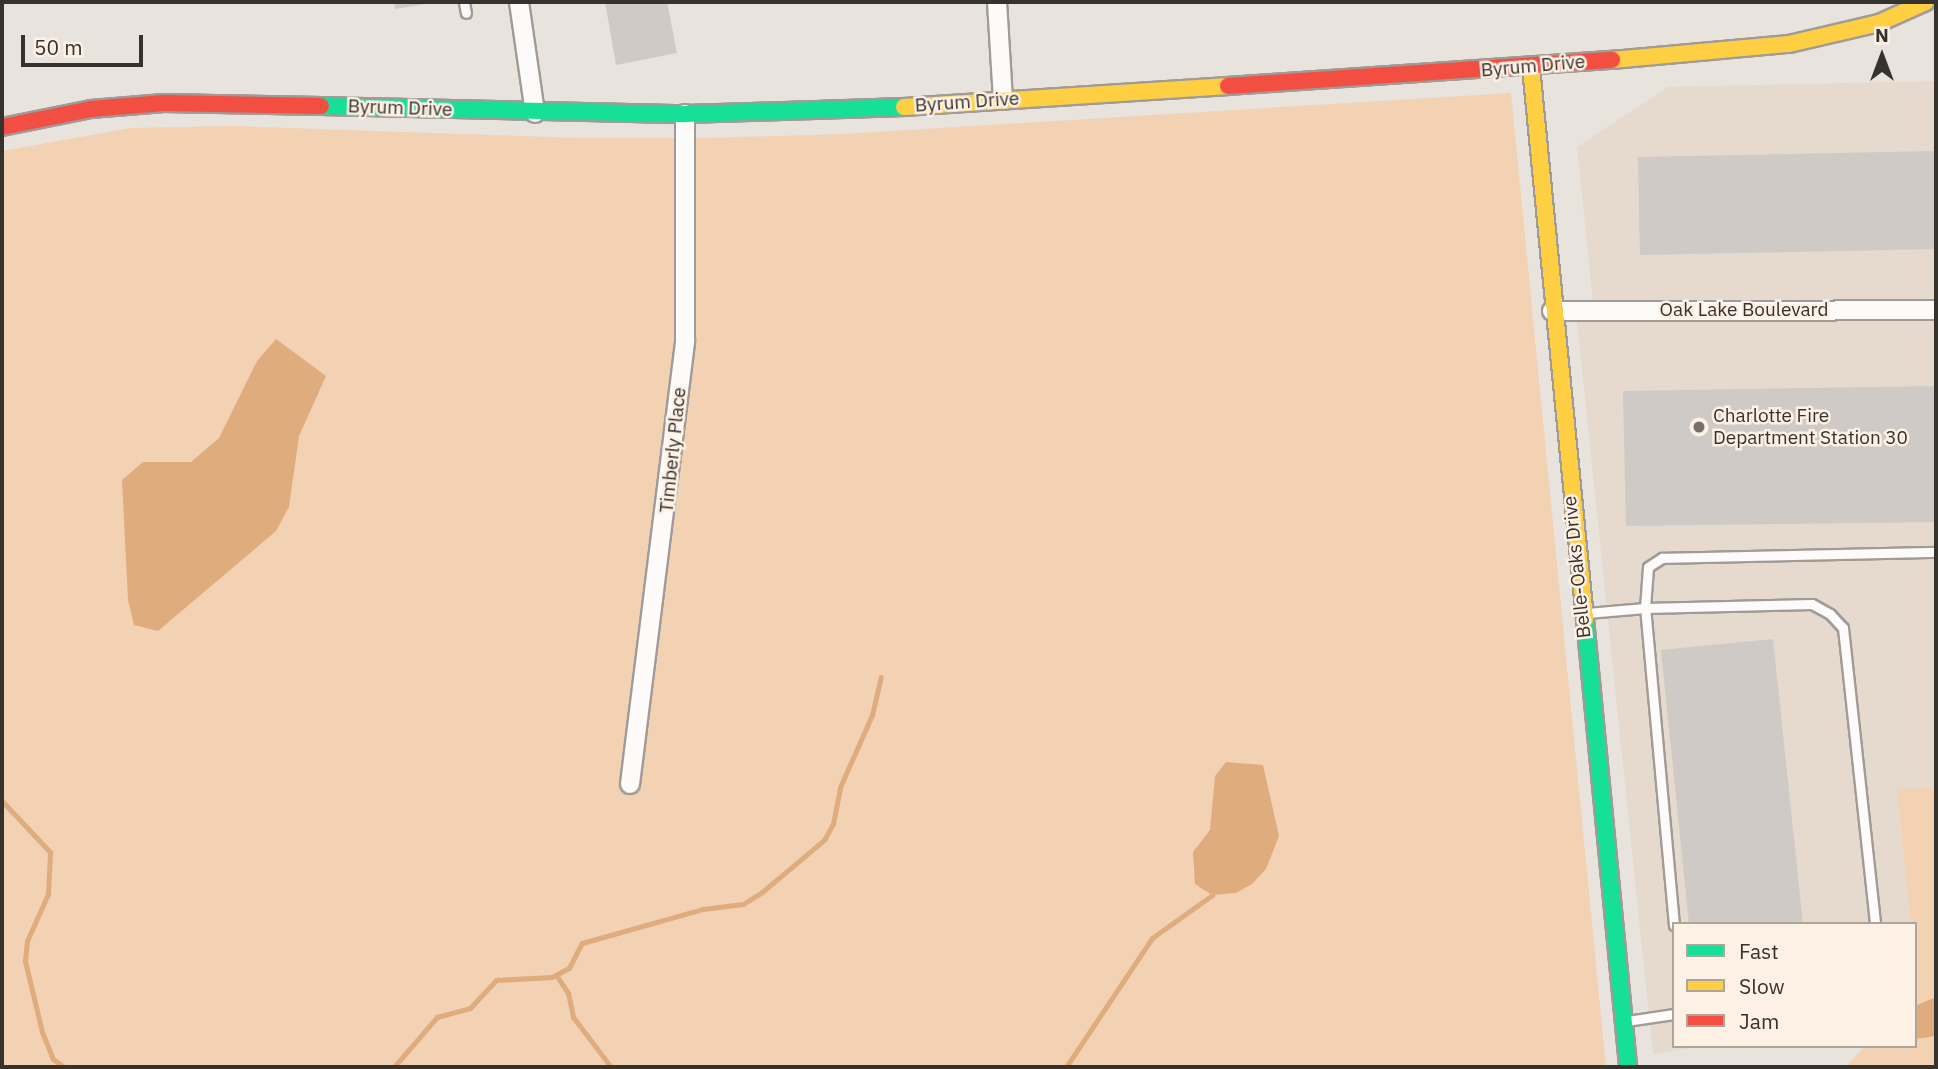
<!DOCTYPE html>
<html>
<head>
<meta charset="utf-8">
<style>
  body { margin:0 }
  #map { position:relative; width:1938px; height:1069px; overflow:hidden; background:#e9e3dd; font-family:"IBM Plex Sans",sans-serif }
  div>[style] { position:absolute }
  .built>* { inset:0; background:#e6d9cd }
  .green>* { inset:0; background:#f3d1b3 }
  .water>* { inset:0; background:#dfac7d }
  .stream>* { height:5px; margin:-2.5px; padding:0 2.5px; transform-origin:2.5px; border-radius:2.5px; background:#dfac7d }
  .building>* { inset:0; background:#cfcac5 }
  .roads { filter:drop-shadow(2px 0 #a09b97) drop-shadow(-2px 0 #a09b97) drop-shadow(0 2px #a09b97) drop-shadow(0 -2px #a09b97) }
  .lane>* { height:9px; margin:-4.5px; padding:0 4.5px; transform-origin:4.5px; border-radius:4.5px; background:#fcfbfa }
  .street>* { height:18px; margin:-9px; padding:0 9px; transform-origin:9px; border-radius:9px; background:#fcfbfa }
  .fast>* { height:16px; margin:-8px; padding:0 8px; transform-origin:8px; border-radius:8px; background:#16e098 }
  .slow>* { height:16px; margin:-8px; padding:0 8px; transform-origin:8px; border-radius:8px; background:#ffcf43 }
  .jam>* { height:16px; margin:-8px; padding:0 8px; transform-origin:8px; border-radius:8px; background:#f24e42 }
  .dots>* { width:19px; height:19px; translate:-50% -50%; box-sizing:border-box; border:4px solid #fdf0e5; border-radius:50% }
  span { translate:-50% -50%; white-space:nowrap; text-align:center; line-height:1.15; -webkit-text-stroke:5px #fdf0e5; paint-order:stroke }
  .street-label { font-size:19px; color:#36322d }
  .poi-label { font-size:19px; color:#36322d }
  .left { translate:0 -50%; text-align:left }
  .frame { position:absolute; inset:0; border:4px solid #36322d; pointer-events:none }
  .legend { position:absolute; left:1672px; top:922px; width:245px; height:126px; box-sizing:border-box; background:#fdf0e5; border:2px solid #ada49b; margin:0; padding:9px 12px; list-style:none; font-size:21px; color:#36322d }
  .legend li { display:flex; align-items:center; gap:14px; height:35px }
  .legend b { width:35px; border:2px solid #ada49b }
  .north { position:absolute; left:1847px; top:21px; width:70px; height:70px; -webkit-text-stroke:5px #fdf0e5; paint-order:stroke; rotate:0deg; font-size:19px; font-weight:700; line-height:28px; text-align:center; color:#36322d }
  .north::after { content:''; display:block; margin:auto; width:24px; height:32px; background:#36322d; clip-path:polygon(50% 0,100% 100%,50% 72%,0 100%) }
  .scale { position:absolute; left:21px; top:35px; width:122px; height:32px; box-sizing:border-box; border:4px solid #36322d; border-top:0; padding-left:9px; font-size:21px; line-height:24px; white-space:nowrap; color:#36322d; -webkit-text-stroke:5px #fdf0e5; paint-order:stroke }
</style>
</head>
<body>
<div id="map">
  <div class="built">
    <div style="clip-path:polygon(1936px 81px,1936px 788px,1898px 790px,1911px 924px,1674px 924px,1674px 1046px,1701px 1046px,1653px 1054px,1577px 321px,1578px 301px,1593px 301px,1577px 147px,1668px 87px)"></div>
  </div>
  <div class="green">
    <div style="clip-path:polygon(1511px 93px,1606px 1067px,2px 1067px,2px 151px,131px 128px,234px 126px,578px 138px,708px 138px,843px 134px)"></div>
    <div style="clip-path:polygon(1936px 788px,1936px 1067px,1846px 1067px,1865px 1046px,1915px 1046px,1915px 924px,1911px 924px,1897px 789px)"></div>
  </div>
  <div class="water">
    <div style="clip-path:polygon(276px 339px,326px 376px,299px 436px,289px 507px,276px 531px,158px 631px,134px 625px,128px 600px,122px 480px,143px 462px,191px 462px,219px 438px,257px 361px)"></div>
    <div style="clip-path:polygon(1226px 762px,1263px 765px,1279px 836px,1266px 869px,1252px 884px,1236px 893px,1212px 895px,1195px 884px,1193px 852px,1210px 830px,1215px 776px)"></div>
    <div style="clip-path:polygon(1936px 997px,1936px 1036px,1915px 1039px,1915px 1006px)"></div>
  </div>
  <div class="stream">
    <div style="left:2px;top:801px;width:70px;rotate:46.7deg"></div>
    <div style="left:50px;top:852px;width:42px;rotate:92.7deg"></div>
    <div style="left:48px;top:894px;width:51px;rotate:114.1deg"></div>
    <div style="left:27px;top:941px;width:20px;rotate:96deg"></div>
    <div style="left:25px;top:961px;width:73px;rotate:76.5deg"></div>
    <div style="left:42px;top:1032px;width:29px;rotate:68deg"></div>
    <div style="left:53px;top:1059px;width:14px;rotate:36deg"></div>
    <div style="left:556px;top:975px;width:22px;rotate:56deg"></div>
    <div style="left:568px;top:993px;width:25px;rotate:78deg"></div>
    <div style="left:573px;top:1017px;width:63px;rotate:52.8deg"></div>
    <div style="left:394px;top:1067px;width:66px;rotate:-49.3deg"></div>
    <div style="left:437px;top:1017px;width:34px;rotate:-15deg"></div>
    <div style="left:470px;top:1008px;width:38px;rotate:-47deg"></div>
    <div style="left:496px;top:980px;width:56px;rotate:-3.1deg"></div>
    <div style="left:552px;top:977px;width:19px;rotate:-28deg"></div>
    <div style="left:569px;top:968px;width:28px;rotate:-63deg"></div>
    <div style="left:582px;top:943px;width:126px;rotate:-15.7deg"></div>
    <div style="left:703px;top:909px;width:40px;rotate:-7.1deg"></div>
    <div style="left:743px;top:904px;width:22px;rotate:-32deg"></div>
    <div style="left:762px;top:892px;width:81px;rotate:-40deg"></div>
    <div style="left:824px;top:840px;width:18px;rotate:-61deg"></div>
    <div style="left:833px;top:824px;width:38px;rotate:-79deg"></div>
    <div style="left:840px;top:787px;width:79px;rotate:-66deg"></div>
    <div style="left:872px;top:715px;width:39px;rotate:-77deg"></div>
    <div style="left:1066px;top:1067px;width:155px;rotate:-56.3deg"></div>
    <div style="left:1152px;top:938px;width:74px;rotate:-35.6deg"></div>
  </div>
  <div class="building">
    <div style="clip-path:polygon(394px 2px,432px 2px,432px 3px,395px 9px)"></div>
    <div style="clip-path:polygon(605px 2px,667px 2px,677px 53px,616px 65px)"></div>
    <div style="clip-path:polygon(1936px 151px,1936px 249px,1640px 255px,1638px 157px)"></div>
    <div style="clip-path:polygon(1936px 386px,1936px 522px,1626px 526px,1623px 391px)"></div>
    <div style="clip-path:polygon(1773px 639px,1803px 924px,1689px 924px,1661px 650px)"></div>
  </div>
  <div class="roads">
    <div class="lane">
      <div style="left:464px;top:2px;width:11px;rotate:80deg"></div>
      <div style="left:1587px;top:613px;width:58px;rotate:-4.9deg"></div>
      <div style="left:1645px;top:608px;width:41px;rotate:-85.8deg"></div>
      <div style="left:1648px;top:567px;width:17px;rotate:-33deg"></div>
      <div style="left:1662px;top:558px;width:274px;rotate:-1.3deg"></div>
      <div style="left:1674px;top:925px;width:318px;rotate:-95.2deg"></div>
      <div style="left:1645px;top:608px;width:167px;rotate:-1.4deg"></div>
      <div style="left:1812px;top:604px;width:21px;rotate:29deg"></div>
      <div style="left:1830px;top:614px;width:19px;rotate:47deg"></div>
      <div style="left:1843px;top:628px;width:298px;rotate:83.8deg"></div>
      <div style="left:1627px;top:1021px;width:48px;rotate:-8.5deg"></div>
    </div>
    <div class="street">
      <div style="left:519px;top:2px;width:112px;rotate:81.8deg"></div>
      <div style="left:997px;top:2px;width:98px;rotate:86.5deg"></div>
      <div style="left:1552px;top:311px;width:384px;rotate:-0.1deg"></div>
      <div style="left:630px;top:784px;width:446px;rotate:-82.9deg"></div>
      <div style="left:685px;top:341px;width:227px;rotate:-90deg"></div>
    </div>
    <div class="fast">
      <div style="left:321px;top:106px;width:364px;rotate:1.3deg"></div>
      <div style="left:685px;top:114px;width:219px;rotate:-1.8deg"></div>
      <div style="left:1585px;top:619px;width:450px;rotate:84.5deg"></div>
    </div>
    <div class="slow">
      <div style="left:1612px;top:60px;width:178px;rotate:-5.2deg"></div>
      <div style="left:1789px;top:44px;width:92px;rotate:-13.1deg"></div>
      <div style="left:1879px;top:23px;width:51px;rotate:-24.1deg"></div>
      <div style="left:1531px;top:67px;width:555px;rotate:84.41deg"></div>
      <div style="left:904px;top:107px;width:325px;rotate:-3.7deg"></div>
    </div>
    <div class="jam">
      <div style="left:1228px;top:86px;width:385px;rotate:-3.9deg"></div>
      <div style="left:2px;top:127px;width:91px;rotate:-11.4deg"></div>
      <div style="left:91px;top:109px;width:73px;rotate:-4.7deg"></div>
      <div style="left:164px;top:103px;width:157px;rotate:1.1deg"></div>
    </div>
  </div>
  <div class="dots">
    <div style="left:1699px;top:427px;background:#75706b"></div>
  </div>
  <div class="street-label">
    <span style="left:1533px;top:66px;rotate:-5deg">Byrum Drive</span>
    <span style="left:967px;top:102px;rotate:-4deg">Byrum Drive</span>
    <span style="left:400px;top:108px;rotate:2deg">Byrum Drive</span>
    <span style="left:1744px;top:310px">Oak Lake Boulevard</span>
    <span style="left:673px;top:450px;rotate:-84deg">Timberly Place</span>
    <span style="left:1577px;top:567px;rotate:-96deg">Belle-Oaks Drive</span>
  </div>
  <div class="poi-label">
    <span class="left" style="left:1713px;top:427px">Charlotte Fire<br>Department Station 30</span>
  </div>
  <div class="frame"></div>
  <ul class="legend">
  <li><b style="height:9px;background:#16e098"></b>Fast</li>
  <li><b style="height:9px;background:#ffcf43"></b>Slow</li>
  <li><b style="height:9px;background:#f24e42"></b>Jam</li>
  </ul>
  <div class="north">N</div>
  <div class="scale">50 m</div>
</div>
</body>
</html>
